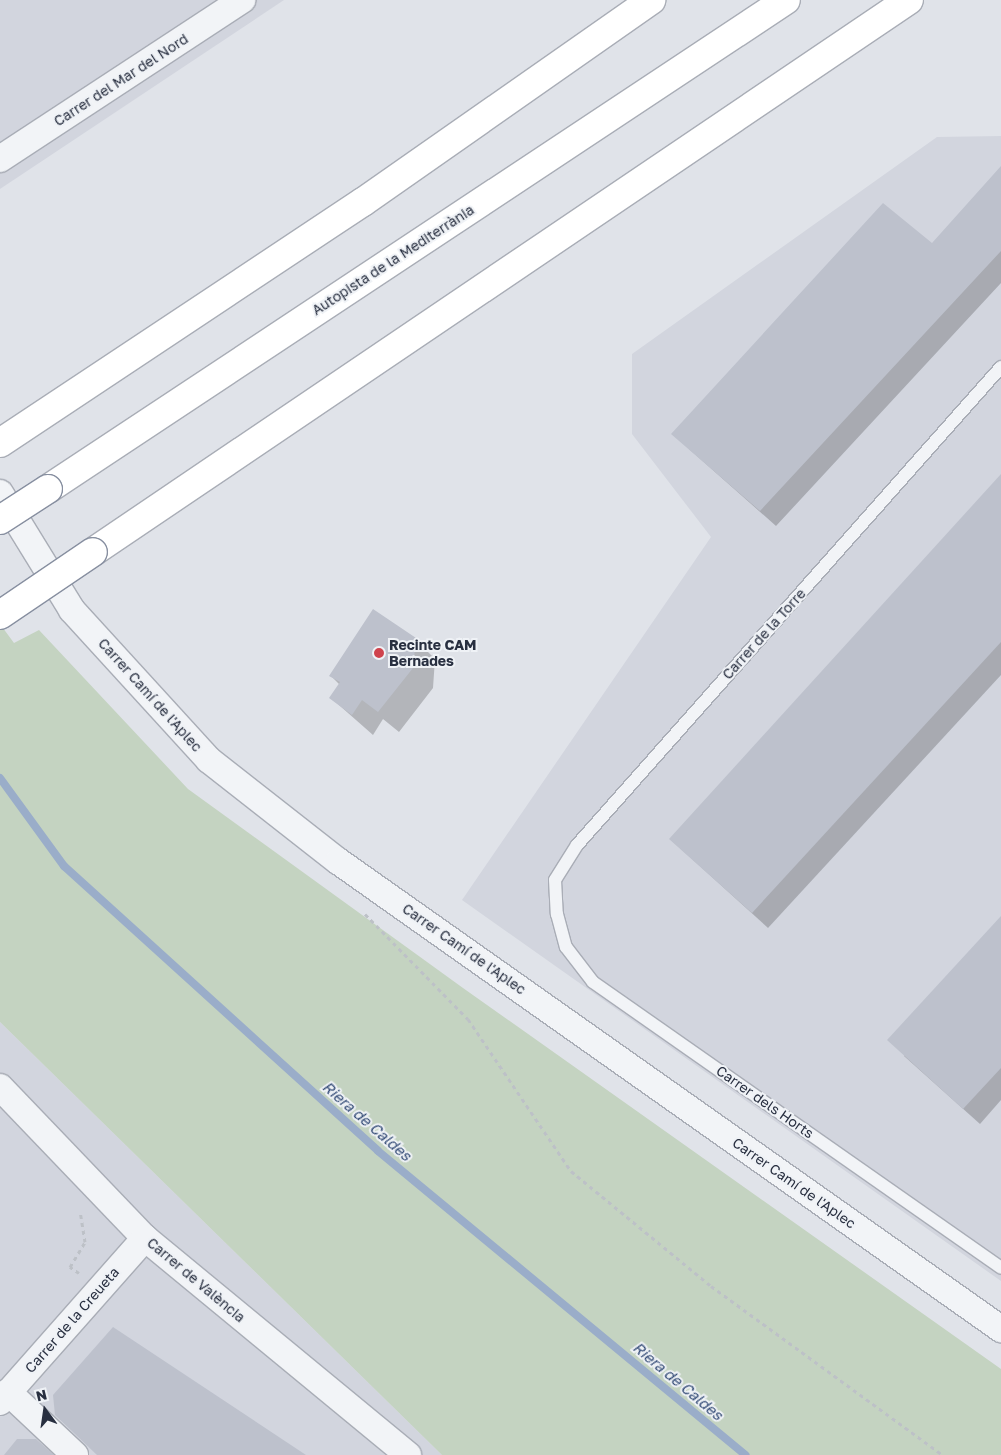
<!DOCTYPE html>
<html>
<head>
<meta charset="utf-8">
<style>
  body { margin:0 }
  #map { position:relative; width:1001px; height:1455px; overflow:hidden; background:#e0e3e9; font-family:"Golos Text",sans-serif }
  div>[style] { position:absolute }
  .built>* { inset:0; background:#d2d5de }
  .green>* { inset:0; background:#c4d3c1 }
  .shadow>* { inset:0; background:#0003 }
  .stream>* { height:8px; margin:-4px; padding:0 4px; transform-origin:4px; border-radius:4px; background:#9aadc9 }
  .building>* { inset:0; background:#bdc1cc }
  .path>* { height:3px; margin-top:-1.5px; transform-origin:0; background:repeating-linear-gradient(90deg,#bdc1c7 0 4px,transparent 0 8px) }
  .roads { filter:drop-shadow(1px 0 #a9adb6) drop-shadow(-1px 0 #a9adb6) drop-shadow(0 1px #a9adb6) drop-shadow(0 -1px #a9adb6) }
  .service>* { height:12px; margin:-6px; padding:0 6px; transform-origin:6px; border-radius:6px; background:#f2f4f7 }
  .minor>* { height:26px; margin:-13px; padding:0 13px; transform-origin:13px; border-radius:13px; background:#f2f4f7 }
  .trunk>* { height:28px; margin:-14px; padding:0 14px; transform-origin:14px; border-radius:14px; background:#fff }
  .motorway>* { height:28px; margin:-14px; padding:0 14px; transform-origin:14px; border-radius:14px; background:#fff }
  .bridges { filter:drop-shadow(1px 0 #878fa0) drop-shadow(-1px 0 #878fa0) drop-shadow(0 1px #878fa0) drop-shadow(0 -1px #878fa0) }
  .trunk-bridge>* { height:28px; margin:-14px; padding:0 14px; transform-origin:14px; border-radius:14px; background:#fff }
  .motorway-bridge>* { height:28px; margin:-14px; padding:0 14px; transform-origin:14px; border-radius:14px; background:#fff }
  .dots>* { width:14px; height:14px; translate:-50% -50%; box-sizing:border-box; border:2px solid #eff2f6; border-radius:50% }
  span { translate:-50% -50%; white-space:nowrap; text-align:center; line-height:1.15; -webkit-text-stroke:4px #eff2f6; paint-order:stroke }
  .street-label { font-size:14px; color:#282f40 }
  .poi-label { font-size:14px; color:#282f40; font-weight:700 }
  .left { translate:0 -50%; text-align:left }
  .water-label { font-size:15px; color:#324a75; font-style:italic }
  .north { position:absolute; left:20px; top:1385px; width:50px; height:50px; -webkit-text-stroke:4px #eff2f6; paint-order:stroke; rotate:346deg; font-size:14px; font-weight:700; line-height:20px; text-align:center; color:#282f40 }
  .north::after { content:''; display:block; margin:auto; width:18px; height:22px; background:#282f40; clip-path:polygon(50% 0,100% 100%,50% 72%,0 100%) }
</style>
</head>
<body>
<div id="map">
  <div class="built">
    <div style="clip-path:polygon(0 0,284px 0,0 189px)"></div>
    <div style="clip-path:polygon(1001px 136px,1001px 1281px,462px 900px,711px 537px,632px 434px,632px 354px,937px 137px)"></div>
    <div style="clip-path:polygon(0 1022px,442px 1455px,0 1455px)"></div>
  </div>
  <div class="green">
    <div style="clip-path:polygon(0 624px,14px 643px,39px 630px,188px 789px,463px 988px,1001px 1369px,1001px 1455px,442px 1455px,0 1022px)"></div>
  </div>
  <div class="shadow">
    <div style="clip-path:polygon(1001px 168px,1001px 283px,776px 526px,689px 449px,932px 245px)"></div>
    <div style="clip-path:polygon(1001px 477px,1001px 675px,768px 928px,670px 839px)"></div>
    <div style="clip-path:polygon(415px 639px,435px 659px,433px 688px,399px 732px,383px 719px,373px 735px,331px 698px,340px 685px,331px 676px)"></div>
    <div style="clip-path:polygon(1001px 917px,1001px 1100px,980px 1124px,904px 1056px)"></div>
  </div>
  <div class="stream">
    <div style="left:0;top:778px;width:109px;rotate:54deg"></div>
    <div style="left:64px;top:866px;width:424px;rotate:42.2deg"></div>
    <div style="left:378px;top:1151px;width:477px;rotate:39.6deg"></div>
  </div>
  <div class="building">
    <div style="clip-path:polygon(1001px 166px,1001px 251px,760px 511px,671px 434px,883px 203px,932px 243px)"></div>
    <div style="clip-path:polygon(1001px 474px,1001px 642px,752px 913px,669px 839px)"></div>
    <div style="clip-path:polygon(373px 609px,416px 638px,413px 668px,378px 712px,362px 700px,352px 715px,329px 698px,340px 682px,329px 676px)"></div>
    <div style="clip-path:polygon(1001px 916px,1001px 1068px,963px 1109px,887px 1040px)"></div>
    <div style="clip-path:polygon(113px 1327px,306px 1455px,97px 1455px,55px 1415px,53px 1395px)"></div>
    <div style="clip-path:polygon(17px 1439px,36px 1439px,54px 1455px,4px 1455px)"></div>
  </div>
  <div class="path">
    <div style="left:365px;top:914px;width:147px;rotate:45.6deg"></div>
    <div style="left:468px;top:1019px;width:184px;rotate:55.9deg"></div>
    <div style="left:571px;top:1171px;width:181px;rotate:39.4deg"></div>
    <div style="left:711px;top:1286px;width:287px;rotate:36.1deg"></div>
    <div style="left:79px;top:1273px;width:11px;rotate:-146deg"></div>
    <div style="left:70px;top:1267px;width:29px;rotate:-59deg"></div>
    <div style="left:85px;top:1242px;width:31px;rotate:-99deg"></div>
  </div>
  <div class="roads">
    <div class="service">
      <div style="left:1001px;top:367px;width:639px;rotate:131.57deg"></div>
      <div style="left:577px;top:845px;width:41px;rotate:122.2deg"></div>
      <div style="left:555px;top:880px;width:34px;rotate:87deg"></div>
      <div style="left:557px;top:914px;width:34px;rotate:75deg"></div>
      <div style="left:566px;top:947px;width:44px;rotate:52.4deg"></div>
      <div style="left:593px;top:982px;width:498px;rotate:35deg"></div>
    </div>
    <div class="minor">
      <div style="left:0;top:159px;width:290px;rotate:-33.3deg"></div>
      <div style="left:0;top:493px;width:137px;rotate:58.4deg"></div>
      <div style="left:72px;top:610px;width:203px;rotate:47.6deg"></div>
      <div style="left:209px;top:760px;width:164px;rotate:38.1deg"></div>
      <div style="left:338px;top:861px;width:812px;rotate:35.22deg"></div>
      <div style="left:0;top:1087px;width:209px;rotate:46.2deg"></div>
      <div style="left:145px;top:1238px;width:341px;rotate:39.5deg"></div>
      <div style="left:8px;top:1392px;width:92px;rotate:43.2deg"></div>
      <div style="left:0;top:1402px;width:219px;rotate:-48.5deg"></div>
    </div>
    <div class="trunk">
      <div style="left:93px;top:552px;width:985px;rotate:-34.08deg"></div>
    </div>
    <div class="motorway">
      <div style="left:0;top:443px;width:436px;rotate:-33.6deg"></div>
      <div style="left:363px;top:202px;width:352px;rotate:-35deg"></div>
      <div style="left:48px;top:489px;width:885px;rotate:-33.53deg"></div>
    </div>
  </div>
  <div class="bridges">
    <div class="trunk-bridge">
      <div style="left:0;top:615px;width:112px;rotate:-34.1deg"></div>
    </div>
    <div class="motorway-bridge">
      <div style="left:0;top:520px;width:57px;rotate:-32.9deg"></div>
    </div>
  </div>
  <div class="dots">
    <div style="left:379px;top:653px;background:#cf434d"></div>
  </div>
  <div class="street-label">
    <span style="left:121px;top:80px;rotate:-33deg">Carrer del Mar del Nord</span>
    <span style="left:393px;top:260px;rotate:-33deg">Autopista de la Mediterrània</span>
    <span style="left:764px;top:634px;rotate:-48deg">Carrer de la Torre</span>
    <span style="left:150px;top:695px;rotate:48deg">Carrer Camí de l'Aplec</span>
    <span style="left:464px;top:949px;rotate:35deg">Carrer Camí de l'Aplec</span>
    <span style="left:765px;top:1102px;rotate:35deg">Carrer dels Horts</span>
    <span style="left:794px;top:1183px;rotate:35deg">Carrer Camí de l'Aplec</span>
    <span style="left:196px;top:1280px;rotate:40deg">Carrer de València</span>
    <span style="left:72px;top:1320px;rotate:-49deg">Carrer de la Creueta</span>
  </div>
  <div class="poi-label">
    <span class="left" style="left:389px;top:653px">Recinte CAM<br>Bernades</span>
  </div>
  <div class="water-label">
    <span style="left:367px;top:1121px;rotate:41deg">Riera de Caldes</span>
    <span style="left:678px;top:1381px;rotate:40deg">Riera de Caldes</span>
  </div>
  <div class="north">N</div>
</div>
</body>
</html>
